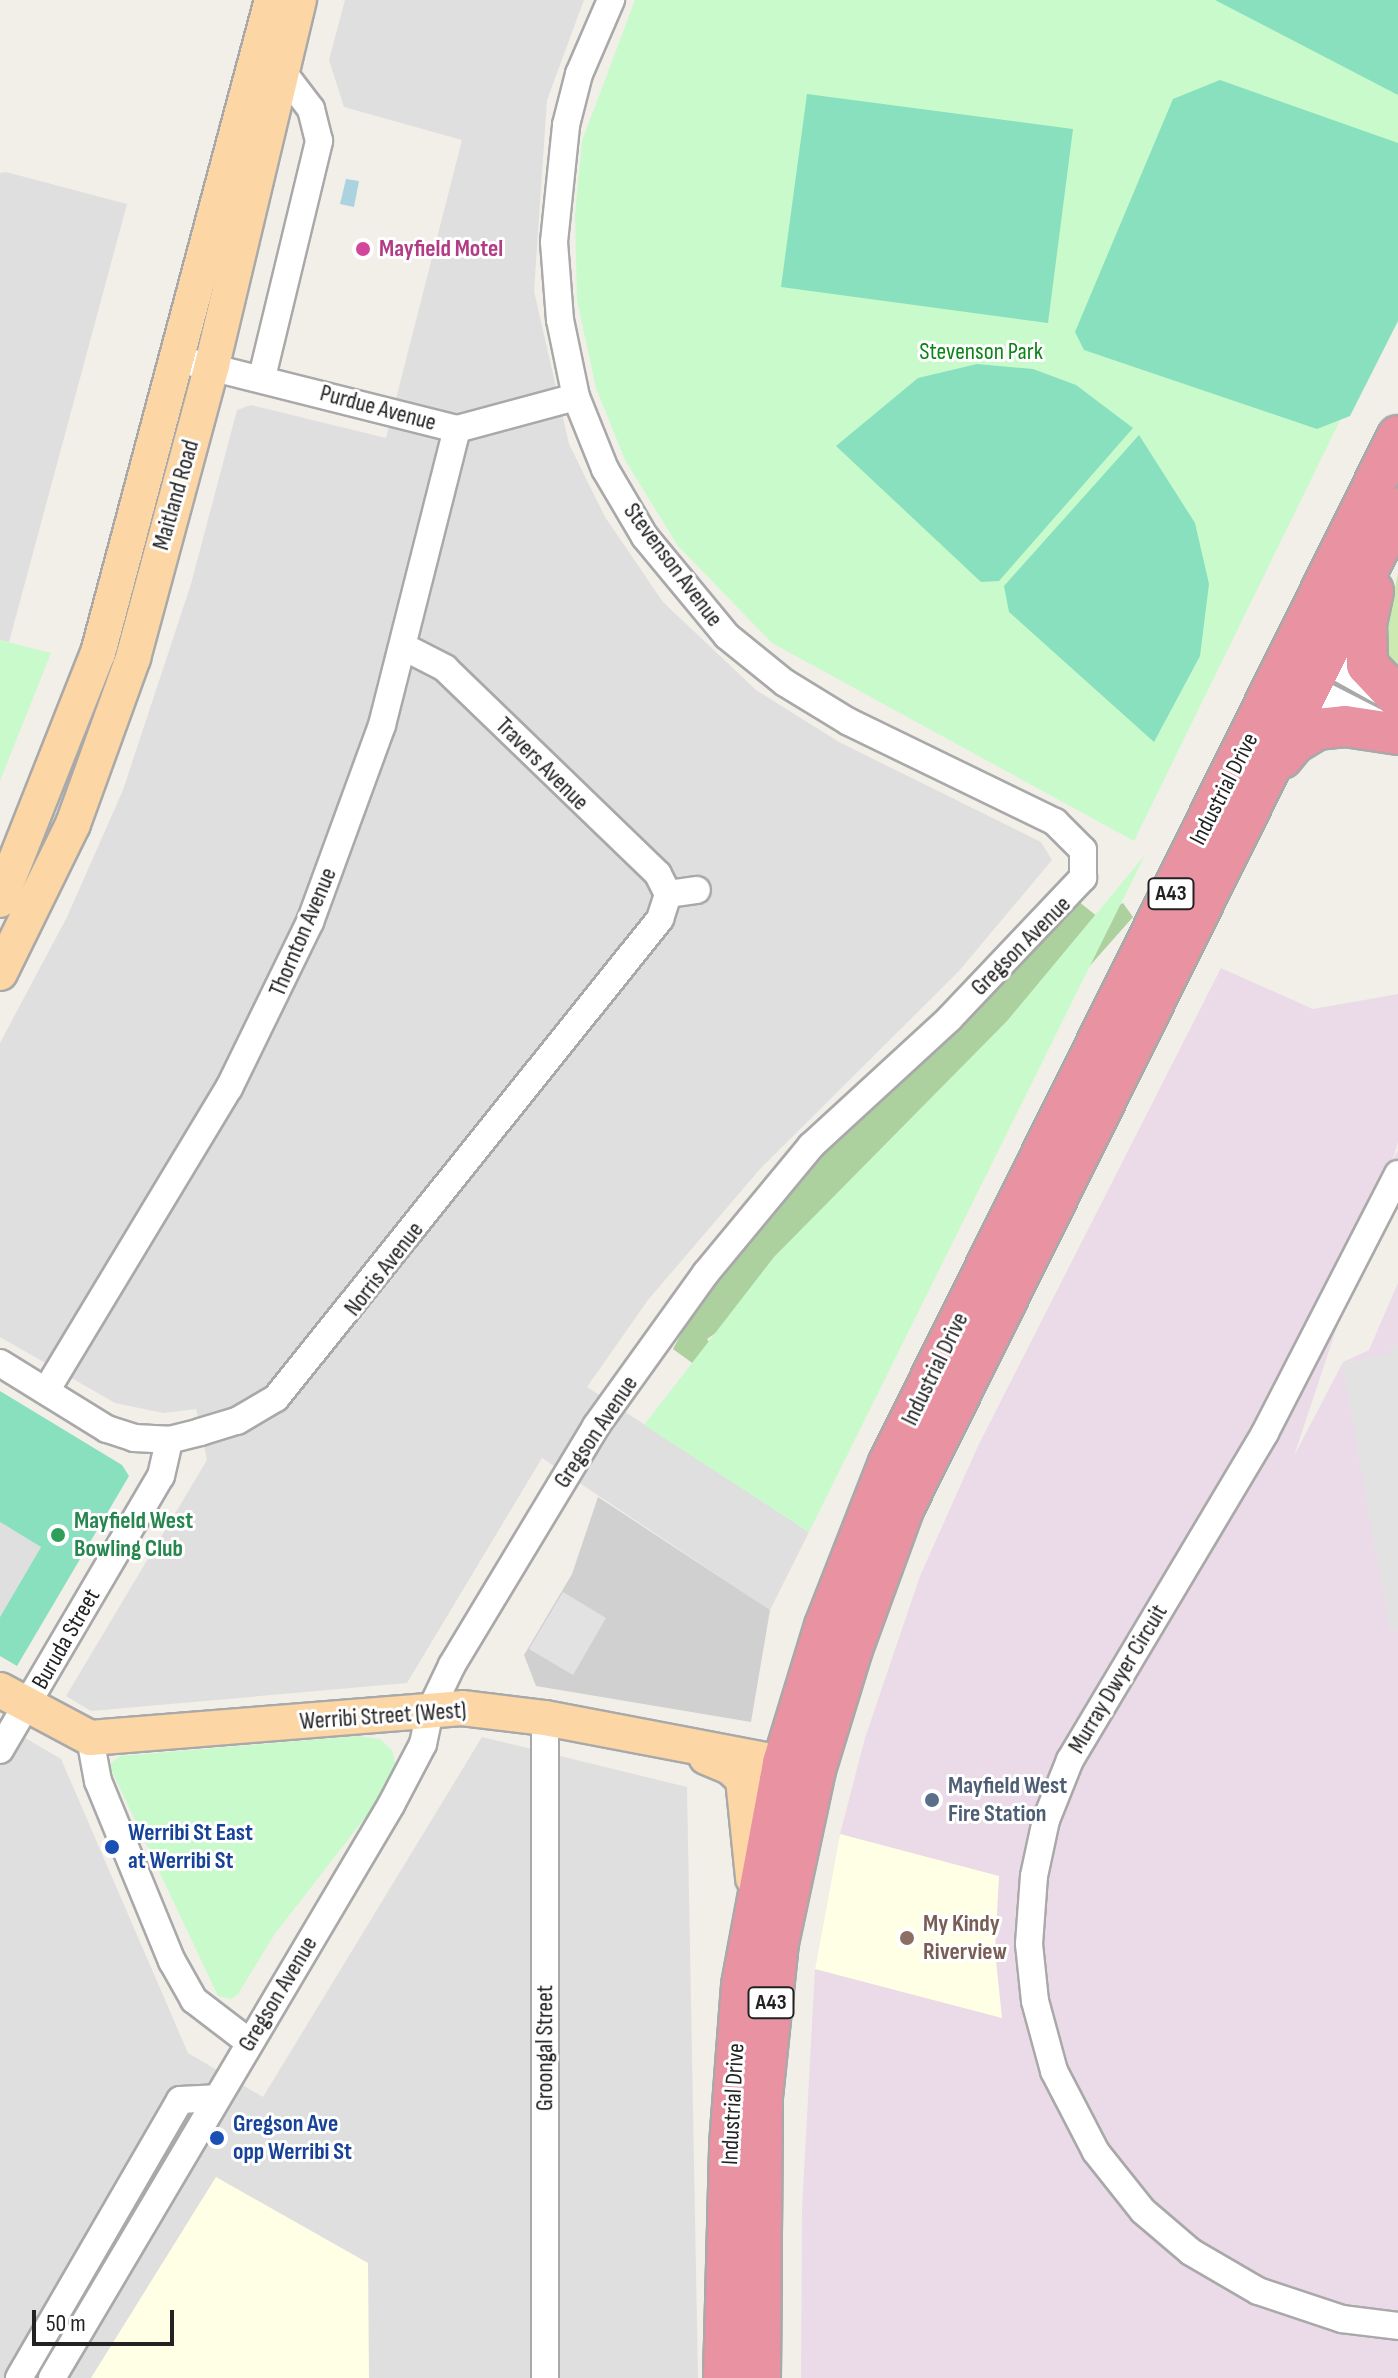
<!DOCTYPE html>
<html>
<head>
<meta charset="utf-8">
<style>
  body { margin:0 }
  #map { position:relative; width:1398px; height:2378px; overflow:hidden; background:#f2efe9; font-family:"Sofia Sans Condensed",sans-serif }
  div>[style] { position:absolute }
  .residential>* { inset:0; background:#e0dfdf }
  .industrial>* { inset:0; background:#ebdbe8 }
  .education>* { inset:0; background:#ffffe5 }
  .religious>* { inset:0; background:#d0d0d0 }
  .grass>* { inset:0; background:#cdebb0 }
  .forest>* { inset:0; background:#add19e }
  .park>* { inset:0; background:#c8facc }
  .pitch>* { inset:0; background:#88e0be }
  .parking>* { inset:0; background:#e2e2e2 }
  .water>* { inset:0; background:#aad3df }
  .roads { filter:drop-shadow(2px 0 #a9a9a9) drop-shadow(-2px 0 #a9a9a9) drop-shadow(0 2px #a9a9a9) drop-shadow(0 -2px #a9a9a9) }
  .minor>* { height:26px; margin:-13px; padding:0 13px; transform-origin:13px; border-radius:13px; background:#fff }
  .major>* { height:34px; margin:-17px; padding:0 17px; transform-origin:17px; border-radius:17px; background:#fcd6a4 }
  .highway>* { height:40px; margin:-20px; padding:0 20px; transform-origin:20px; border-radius:20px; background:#e892a2 }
  .dots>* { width:22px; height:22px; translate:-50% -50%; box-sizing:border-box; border:4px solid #fff; border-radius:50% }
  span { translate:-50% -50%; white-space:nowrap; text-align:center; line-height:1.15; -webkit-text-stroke:6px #fff; paint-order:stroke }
  .shield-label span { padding:2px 6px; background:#fff; border:2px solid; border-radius:6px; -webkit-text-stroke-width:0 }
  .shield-label { font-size:22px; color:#222; font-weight:700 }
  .hotel-label { font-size:24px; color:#b23c85; font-weight:700 }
  .left { translate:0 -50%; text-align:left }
  .park-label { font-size:24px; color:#0c8416 }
  .street-label { font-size:24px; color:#222 }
  .leisure-label { font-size:24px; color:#27864d; font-weight:700 }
  .service-label { font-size:24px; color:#4e5e75; font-weight:700 }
  .transit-label { font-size:24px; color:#164399; font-weight:700 }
  .education-label { font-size:24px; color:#785e54; font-weight:700 }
  .scale { position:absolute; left:32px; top:2310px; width:142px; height:36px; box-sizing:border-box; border:4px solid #222; border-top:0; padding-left:10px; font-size:24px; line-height:28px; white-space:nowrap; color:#222; -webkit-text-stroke:6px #fff; paint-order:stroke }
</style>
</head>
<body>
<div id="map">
  <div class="residential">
    <div style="clip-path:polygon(345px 0,584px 0,547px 100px,534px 291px,569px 444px,605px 517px,663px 602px,756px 690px,839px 742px,1041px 842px,1052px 860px,959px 971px,760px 1169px,648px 1300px,587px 1387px,809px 1532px,770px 1610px,542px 1458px,407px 1683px,91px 1711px,66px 1696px,207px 1460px,196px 1409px,163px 1413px,115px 1403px,0 1337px,0 1043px,67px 917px,123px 790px,191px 584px,237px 410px,251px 405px,386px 438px,462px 140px,344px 107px,329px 60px)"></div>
    <div style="clip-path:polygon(6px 172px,127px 204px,9px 642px,0 640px,0 173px)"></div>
    <div style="clip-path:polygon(0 1522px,41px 1547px,0 1617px)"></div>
    <div style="clip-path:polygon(0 1723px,61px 1759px,188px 2053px,263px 2097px,482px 1737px,687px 1787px,698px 2378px,0 2378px)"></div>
  </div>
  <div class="industrial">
    <div style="clip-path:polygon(1221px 968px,1313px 1009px,1398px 994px,1398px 1142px,1392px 1161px,1398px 1150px,1398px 1174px,1389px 1170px,1294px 1456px,1343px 1362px,1369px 1350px,1398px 1283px,1398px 2378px,801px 2378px,802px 2208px,815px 1969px,840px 1834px,865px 1738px,920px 1576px,978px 1446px)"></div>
  </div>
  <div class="education">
    <div style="clip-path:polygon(840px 1834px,999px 1876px,995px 1951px,1002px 2018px,815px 1969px)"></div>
    <div style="clip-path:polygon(216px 2177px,368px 2263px,369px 2378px,91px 2378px)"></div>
  </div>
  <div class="religious">
    <div style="clip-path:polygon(598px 1497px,770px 1610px,751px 1722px,536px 1686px,524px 1655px,572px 1574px)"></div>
  </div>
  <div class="grass">
    <div style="clip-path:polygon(1398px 572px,1398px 666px,1382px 658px)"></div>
  </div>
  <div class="forest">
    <div style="clip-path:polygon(1073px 897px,1098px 917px,1123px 903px,1133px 917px,995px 1073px,763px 1301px,707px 1339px,761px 1413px,673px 1349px,753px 1202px,915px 1031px,1024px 932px)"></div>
  </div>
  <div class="park">
    <div style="clip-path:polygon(635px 0,1398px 0,1398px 302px,1134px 841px,772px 643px,678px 546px,625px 460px,596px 388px,577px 300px,575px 215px,582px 141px)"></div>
    <div style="clip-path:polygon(0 640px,51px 653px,0 781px)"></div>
    <div style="clip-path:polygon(1145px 855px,809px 1532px,644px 1425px,774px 1257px,1007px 1021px)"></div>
    <div style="clip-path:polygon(358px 1736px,380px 1739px,392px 1750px,396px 1767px,385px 1792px,274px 1935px,238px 1994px,231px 1999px,218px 1996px,109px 1765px,120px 1756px)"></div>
  </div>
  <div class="pitch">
    <div style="clip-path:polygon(1215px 0,1398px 0,1398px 95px)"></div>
    <div style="clip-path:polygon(1220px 80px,1398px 143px,1398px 321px,1350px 416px,1317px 429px,1084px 350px,1075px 332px,1173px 99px)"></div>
    <div style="clip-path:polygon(807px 94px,1073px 129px,1048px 323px,781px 287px)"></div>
    <div style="clip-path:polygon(977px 364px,1033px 369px,1076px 385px,1133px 428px,999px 581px,981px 582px,836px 446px,918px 378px)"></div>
    <div style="clip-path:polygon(1139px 435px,1195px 523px,1209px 584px,1200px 656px,1154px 742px,1009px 612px,1004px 586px)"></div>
    <div style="clip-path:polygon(0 1391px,122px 1465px,129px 1476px,17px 1666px,0 1656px,0 1617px,41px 1547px,0 1522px)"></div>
  </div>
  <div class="parking">
    <div style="clip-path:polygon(1398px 1345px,1398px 1630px,1390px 1631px,1342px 1363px,1391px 1354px,1390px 1347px)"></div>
    <div style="clip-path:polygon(563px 1592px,606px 1618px,573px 1675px,529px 1649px)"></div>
  </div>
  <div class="water">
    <div style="clip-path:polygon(346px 179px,359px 181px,354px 207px,340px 204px)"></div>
  </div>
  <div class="roads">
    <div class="minor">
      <div style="left:178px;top:359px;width:288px;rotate:14.1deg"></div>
      <div style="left:457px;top:429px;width:123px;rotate:-15.1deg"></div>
      <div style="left:262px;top:377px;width:243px;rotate:-76.4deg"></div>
      <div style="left:319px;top:141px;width:33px;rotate:-104deg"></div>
      <div style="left:311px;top:109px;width:53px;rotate:-127.3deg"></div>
      <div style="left:1310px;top:652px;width:80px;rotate:29.1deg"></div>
      <div style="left:1296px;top:681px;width:89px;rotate:26.9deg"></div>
      <div style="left:668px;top:894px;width:29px;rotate:-8deg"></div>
      <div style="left:1398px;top:1174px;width:291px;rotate:117.2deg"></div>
      <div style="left:1265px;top:1433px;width:381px;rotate:120.8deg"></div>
      <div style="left:1070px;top:1760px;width:65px;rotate:111.8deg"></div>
      <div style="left:1046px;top:1820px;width:57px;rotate:102.1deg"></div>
      <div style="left:1034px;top:1876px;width:68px;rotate:94.2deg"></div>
      <div style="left:1029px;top:1944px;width:57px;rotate:84deg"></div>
      <div style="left:1035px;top:2001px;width:73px;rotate:74.8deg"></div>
      <div style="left:1054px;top:2071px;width:91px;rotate:62.6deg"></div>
      <div style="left:1096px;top:2152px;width:75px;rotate:51.5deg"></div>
      <div style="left:1143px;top:2211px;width:63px;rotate:40.5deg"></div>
      <div style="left:1191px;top:2252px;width:78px;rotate:30.2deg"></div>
      <div style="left:1258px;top:2291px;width:89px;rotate:18.4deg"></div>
      <div style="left:1342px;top:2319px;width:56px;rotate:7.1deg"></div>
      <div style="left:0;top:1363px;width:126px;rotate:31.7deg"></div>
      <div style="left:107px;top:1429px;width:28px;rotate:18deg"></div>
      <div style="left:134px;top:1438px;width:35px;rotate:3deg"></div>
      <div style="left:169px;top:1440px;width:32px;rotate:-14deg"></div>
      <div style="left:200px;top:1432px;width:39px;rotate:-17deg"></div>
      <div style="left:237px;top:1421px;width:45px;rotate:-30.5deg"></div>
      <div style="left:276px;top:1398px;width:614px;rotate:-51.28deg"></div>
      <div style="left:660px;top:919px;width:26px;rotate:-72deg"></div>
      <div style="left:668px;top:894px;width:22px;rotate:-117deg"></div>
      <div style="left:658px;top:874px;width:296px;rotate:-136deg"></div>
      <div style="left:445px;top:668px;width:46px;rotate:-152.9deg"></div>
      <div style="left:46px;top:1391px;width:354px;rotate:-58.9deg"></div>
      <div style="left:229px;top:1088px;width:185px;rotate:-64deg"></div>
      <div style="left:310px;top:922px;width:210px;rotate:-69.9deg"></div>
      <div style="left:382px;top:725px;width:305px;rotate:-75.8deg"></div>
      <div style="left:90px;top:1738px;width:44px;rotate:79.5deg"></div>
      <div style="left:98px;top:1781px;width:195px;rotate:67.7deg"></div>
      <div style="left:172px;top:1961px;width:45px;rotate:60.6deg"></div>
      <div style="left:194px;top:2000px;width:69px;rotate:37.4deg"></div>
      <div style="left:0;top:1750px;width:318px;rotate:-59.6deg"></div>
      <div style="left:161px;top:1476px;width:37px;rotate:-77deg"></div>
      <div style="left:19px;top:2378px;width:321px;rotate:-59.9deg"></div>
      <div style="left:180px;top:2100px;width:36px;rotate:-3deg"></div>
      <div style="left:52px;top:2378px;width:666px;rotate:-59.39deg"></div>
      <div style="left:391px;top:1805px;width:69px;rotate:-62.3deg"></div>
      <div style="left:423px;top:1744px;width:34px;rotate:-78deg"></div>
      <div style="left:430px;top:1711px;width:51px;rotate:-64.4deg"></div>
      <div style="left:452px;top:1665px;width:279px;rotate:-58.9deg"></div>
      <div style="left:596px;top:1426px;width:188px;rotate:-54.3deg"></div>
      <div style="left:706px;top:1273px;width:165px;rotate:-50.4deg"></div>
      <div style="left:811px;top:1146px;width:188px;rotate:-42.6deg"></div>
      <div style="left:949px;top:1019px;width:195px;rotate:-46.5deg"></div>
      <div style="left:1083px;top:878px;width:28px;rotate:-90deg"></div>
      <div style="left:1083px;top:850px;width:40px;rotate:-135deg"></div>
      <div style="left:1055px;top:822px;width:229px;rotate:-154.1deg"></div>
      <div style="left:849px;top:722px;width:75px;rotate:-148.6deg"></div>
      <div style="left:785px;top:683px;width:75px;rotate:-141deg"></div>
      <div style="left:727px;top:636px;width:129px;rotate:-129.6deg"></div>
      <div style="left:645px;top:537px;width:79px;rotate:-120.5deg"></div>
      <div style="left:605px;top:469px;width:78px;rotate:-111.9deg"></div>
      <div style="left:576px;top:397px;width:79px;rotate:-101.7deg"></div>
      <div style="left:560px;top:320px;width:78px;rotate:-94.4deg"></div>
      <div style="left:554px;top:242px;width:118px;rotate:-84.1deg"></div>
      <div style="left:566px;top:125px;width:53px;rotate:-75.7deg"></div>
      <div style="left:579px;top:74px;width:81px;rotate:-66.6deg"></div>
      <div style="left:545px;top:2378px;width:660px;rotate:-90deg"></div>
    </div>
    <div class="major">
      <div style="left:0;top:900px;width:266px;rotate:-68.4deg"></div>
      <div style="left:98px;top:653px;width:676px;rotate:-75.08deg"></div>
      <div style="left:0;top:973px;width:166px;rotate:-63.9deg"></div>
      <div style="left:73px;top:824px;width:177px;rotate:-70.1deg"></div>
      <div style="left:133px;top:658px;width:303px;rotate:-74.9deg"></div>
      <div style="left:212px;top:365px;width:375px;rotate:-76.6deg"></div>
      <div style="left:0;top:1690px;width:102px;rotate:28.1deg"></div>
      <div style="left:90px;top:1738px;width:373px;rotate:-4.6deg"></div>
      <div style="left:462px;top:1708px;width:84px;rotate:6.9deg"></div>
      <div style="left:545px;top:1718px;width:267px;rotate:10.8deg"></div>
      <div style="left:706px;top:1757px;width:26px;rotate:23deg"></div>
      <div style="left:730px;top:1767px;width:18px;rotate:43deg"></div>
      <div style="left:743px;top:1779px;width:100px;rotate:84.2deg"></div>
    </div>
    <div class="highway">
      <div style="left:1373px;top:591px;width:33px;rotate:102deg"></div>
      <div style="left:1366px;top:623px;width:42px;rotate:88.6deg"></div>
      <div style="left:1367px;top:665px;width:45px;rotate:46.8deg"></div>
      <div style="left:1282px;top:758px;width:19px;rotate:-51deg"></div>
      <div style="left:1294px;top:743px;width:27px;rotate:-31deg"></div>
      <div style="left:1317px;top:729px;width:28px;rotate:-6deg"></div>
      <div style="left:1345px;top:726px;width:54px;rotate:8.6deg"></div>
      <div style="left:724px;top:2378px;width:233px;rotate:-88.5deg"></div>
      <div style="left:730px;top:2145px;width:160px;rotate:-85.7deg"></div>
      <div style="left:742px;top:1985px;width:226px;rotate:-79.5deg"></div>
      <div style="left:783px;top:1763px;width:143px;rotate:-73deg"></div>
      <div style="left:825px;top:1626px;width:175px;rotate:-68.6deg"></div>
      <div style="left:889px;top:1463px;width:1146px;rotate:-63.64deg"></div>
      <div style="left:760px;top:2378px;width:281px;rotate:-89.6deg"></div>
      <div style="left:762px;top:2097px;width:155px;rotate:-84.1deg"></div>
      <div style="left:778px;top:1943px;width:177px;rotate:-77.9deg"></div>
      <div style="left:815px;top:1770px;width:127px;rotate:-73deg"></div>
      <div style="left:852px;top:1649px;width:151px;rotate:-69.9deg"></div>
      <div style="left:904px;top:1507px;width:1114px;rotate:-63.67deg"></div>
    </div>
  </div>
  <div class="dots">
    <div style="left:363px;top:249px;background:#d1479c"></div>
    <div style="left:58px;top:1535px;background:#2e9e5b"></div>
    <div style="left:932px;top:1800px;background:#5c6f8a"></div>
    <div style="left:112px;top:1847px;background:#1a4fb4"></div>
    <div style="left:907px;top:1938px;background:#8d6e63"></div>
    <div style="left:217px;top:2138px;background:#1a4fb4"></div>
  </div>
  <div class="shield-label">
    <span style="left:1171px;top:894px">A43</span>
    <span style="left:771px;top:2003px">A43</span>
  </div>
  <div class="hotel-label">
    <span class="left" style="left:379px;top:249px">Mayfield Motel</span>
  </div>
  <div class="park-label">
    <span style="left:981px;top:352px">Stevenson Park</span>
  </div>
  <div class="street-label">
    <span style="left:378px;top:408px;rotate:15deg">Purdue Avenue</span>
    <span style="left:176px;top:495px;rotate:-74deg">Maitland Road</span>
    <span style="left:673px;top:565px;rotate:53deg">Stevenson Avenue</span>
    <span style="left:542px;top:764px;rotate:45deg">Travers Avenue</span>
    <span style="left:1224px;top:789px;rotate:-63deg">Industrial Drive</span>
    <span style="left:303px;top:932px;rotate:-67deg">Thornton Avenue</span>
    <span style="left:1021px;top:946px;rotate:-45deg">Gregson Avenue</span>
    <span style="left:384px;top:1269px;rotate:-52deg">Norris Avenue</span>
    <span style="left:935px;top:1369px;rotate:-64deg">Industrial Drive</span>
    <span style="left:596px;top:1432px;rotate:-56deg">Gregson Avenue</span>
    <span style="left:66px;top:1639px;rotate:-60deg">Buruda Street</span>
    <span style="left:1118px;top:1679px;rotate:-59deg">Murray Dwyer Circuit</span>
    <span style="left:383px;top:1716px;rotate:-4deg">Werribi Street (West)</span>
    <span style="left:278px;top:1994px;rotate:-59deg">Gregson Avenue</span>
    <span style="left:545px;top:2048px;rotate:-90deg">Groongal Street</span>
    <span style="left:733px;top:2104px;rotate:-87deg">Industrial Drive</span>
  </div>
  <div class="leisure-label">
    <span class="left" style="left:74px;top:1535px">Mayfield West<br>Bowling Club</span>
  </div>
  <div class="service-label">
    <span class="left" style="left:948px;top:1800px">Mayfield West<br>Fire Station</span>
  </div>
  <div class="transit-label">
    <span class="left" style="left:128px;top:1847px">Werribi St East<br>at Werribi St</span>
    <span class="left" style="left:233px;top:2138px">Gregson Ave<br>opp Werribi St</span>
  </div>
  <div class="education-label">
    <span class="left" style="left:923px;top:1938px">My Kindy<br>Riverview</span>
  </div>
  <div class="scale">50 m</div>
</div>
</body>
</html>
